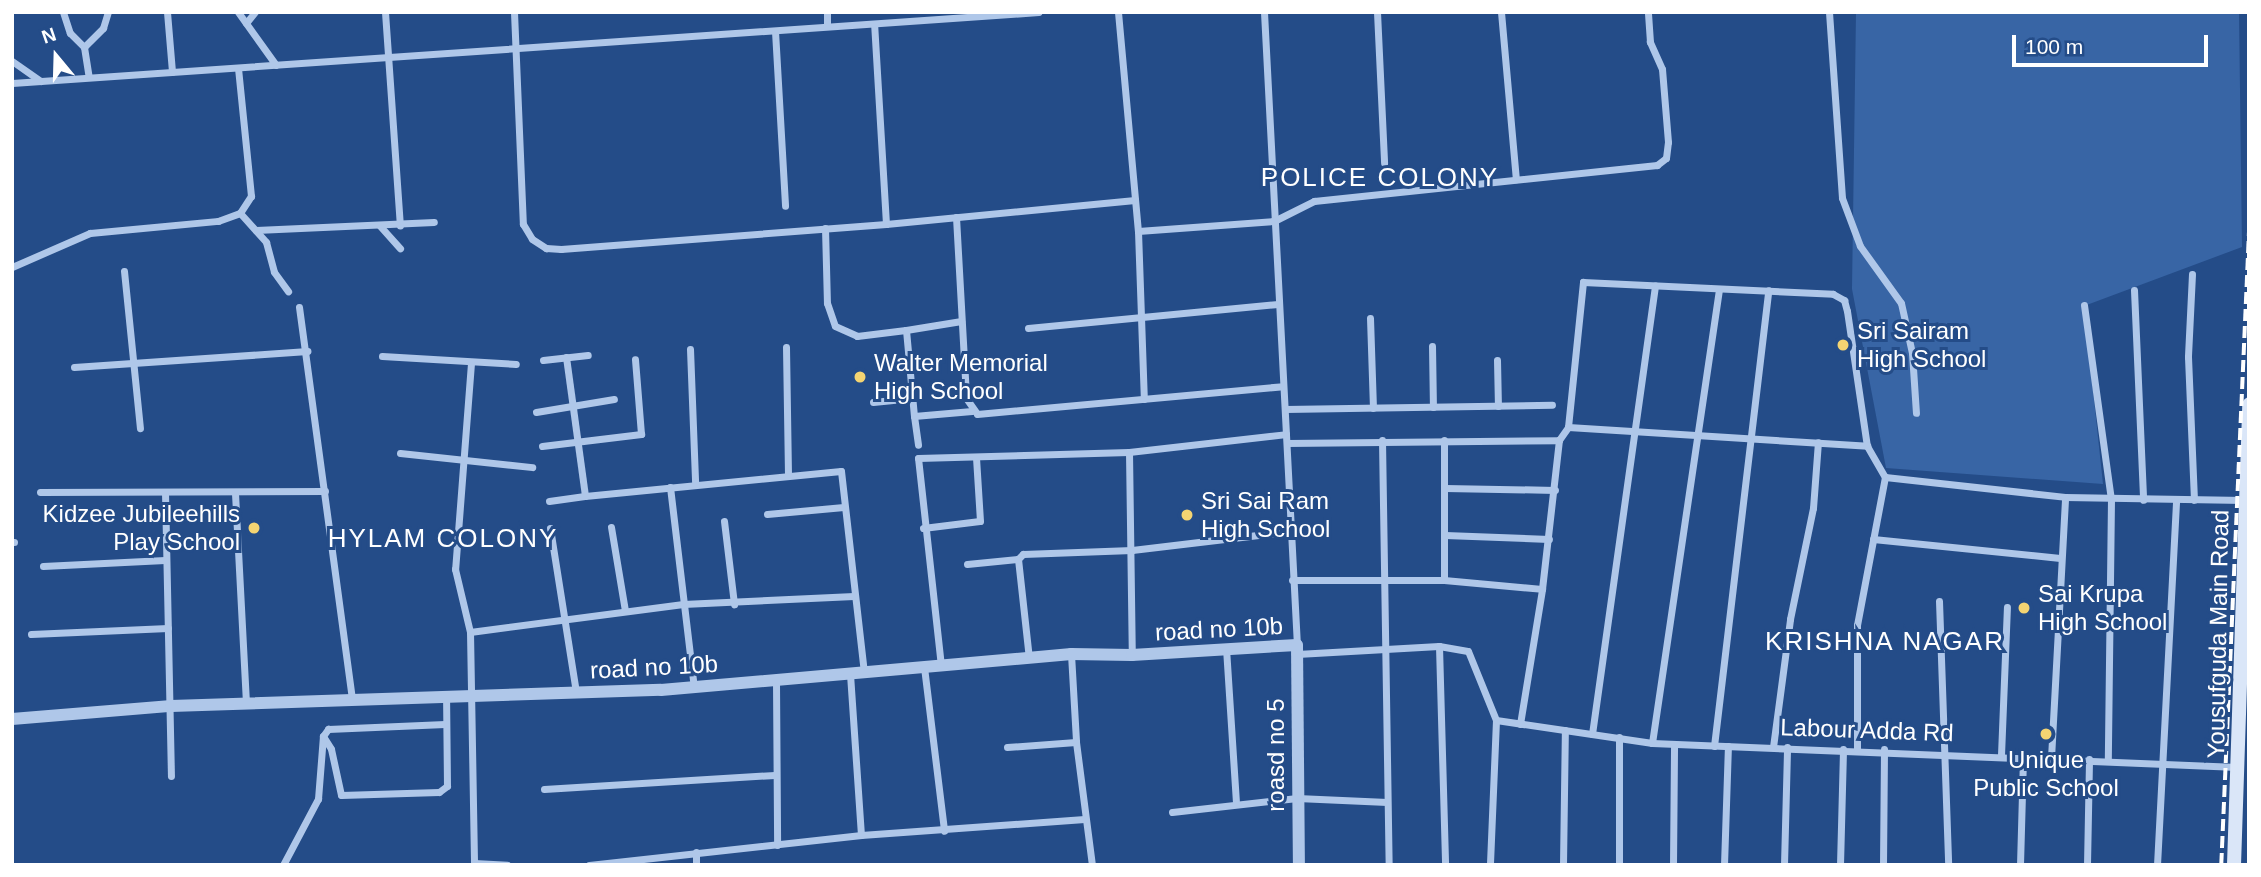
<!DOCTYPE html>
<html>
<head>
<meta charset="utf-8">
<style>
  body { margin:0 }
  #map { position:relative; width:2261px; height:877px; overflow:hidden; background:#244c88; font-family:Helvetica,sans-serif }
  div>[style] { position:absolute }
  .green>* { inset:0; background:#3865a5 }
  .minor>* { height:7px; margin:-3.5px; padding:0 3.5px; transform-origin:3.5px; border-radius:3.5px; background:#afc7e9 }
  .tertiary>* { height:12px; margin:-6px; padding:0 6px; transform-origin:6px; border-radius:6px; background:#afc7e9 }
  .secondary>* { height:14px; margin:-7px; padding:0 7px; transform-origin:7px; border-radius:7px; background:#dae6f8 }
  .rail>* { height:3.5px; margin-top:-1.75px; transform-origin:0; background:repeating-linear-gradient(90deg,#fff 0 12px,transparent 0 17px) }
  .dots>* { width:19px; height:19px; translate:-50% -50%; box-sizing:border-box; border:4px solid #244c88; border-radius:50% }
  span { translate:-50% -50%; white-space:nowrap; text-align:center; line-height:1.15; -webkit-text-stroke:6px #244c88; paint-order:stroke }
  .poi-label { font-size:24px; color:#fff }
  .left { translate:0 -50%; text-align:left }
  .right { translate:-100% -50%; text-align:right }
  .street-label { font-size:24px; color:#fff }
  .neighbourhood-label { font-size:26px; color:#fff; letter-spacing:2px }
  .frame { position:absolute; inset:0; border:14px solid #fff; pointer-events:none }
  .north { position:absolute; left:21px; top:21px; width:70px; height:70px; -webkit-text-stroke:5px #244c88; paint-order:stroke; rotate:341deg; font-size:19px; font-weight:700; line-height:28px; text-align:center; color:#fff }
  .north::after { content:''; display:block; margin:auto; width:24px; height:32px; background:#fff; clip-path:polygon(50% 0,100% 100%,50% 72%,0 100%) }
  .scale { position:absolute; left:2012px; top:35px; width:196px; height:32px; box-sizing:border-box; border:4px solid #fff; border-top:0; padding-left:9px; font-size:21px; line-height:24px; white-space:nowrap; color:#fff; -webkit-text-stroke:5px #244c88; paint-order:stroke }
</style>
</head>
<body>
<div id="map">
  <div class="green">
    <div style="clip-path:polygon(1856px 12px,2239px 12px,2242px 247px,2084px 306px,2103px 484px,1886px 468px,1852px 289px)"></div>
  </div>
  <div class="minor">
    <div style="left:63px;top:12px;width:22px;rotate:72deg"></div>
    <div style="left:70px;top:33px;width:20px;rotate:45deg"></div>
    <div style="left:84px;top:47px;width:30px;rotate:81deg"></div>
    <div style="left:167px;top:12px;width:60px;rotate:85.2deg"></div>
    <div style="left:238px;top:12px;width:65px;rotate:54.4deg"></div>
    <div style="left:385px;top:12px;width:214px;rotate:86deg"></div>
    <div style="left:514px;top:12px;width:212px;rotate:87.6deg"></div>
    <div style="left:523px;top:224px;width:17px;rotate:59deg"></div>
    <div style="left:532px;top:239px;width:17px;rotate:33deg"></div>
    <div style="left:546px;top:248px;width:15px;rotate:4deg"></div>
    <div style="left:561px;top:249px;width:326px;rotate:-4.4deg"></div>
    <div style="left:886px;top:224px;width:200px;rotate:-93.4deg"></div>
    <div style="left:827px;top:12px;width:14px;rotate:90deg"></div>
    <div style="left:1118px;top:12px;width:220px;rotate:84.8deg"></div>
    <div style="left:1138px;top:231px;width:168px;rotate:88deg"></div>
    <div style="left:1264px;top:12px;width:634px;rotate:87.02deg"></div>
    <div style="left:1377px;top:12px;width:151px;rotate:87.3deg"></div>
    <div style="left:1501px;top:12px;width:168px;rotate:84.9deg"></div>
    <div style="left:1829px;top:12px;width:186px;rotate:86deg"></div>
    <div style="left:1842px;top:198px;width:51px;rotate:69.4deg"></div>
    <div style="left:1860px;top:246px;width:70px;rotate:54.3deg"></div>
    <div style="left:1901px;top:303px;width:51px;rotate:77.6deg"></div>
    <div style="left:1912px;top:353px;width:60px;rotate:86.2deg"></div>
    <div style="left:246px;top:23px;width:14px;rotate:-51deg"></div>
    <div style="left:775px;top:31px;width:175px;rotate:86.7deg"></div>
    <div style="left:84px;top:47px;width:27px;rotate:-45deg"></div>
    <div style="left:103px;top:28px;width:17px;rotate:-73deg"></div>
    <div style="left:12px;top:61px;width:35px;rotate:35deg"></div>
    <div style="left:238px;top:68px;width:129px;rotate:84.2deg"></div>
    <div style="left:251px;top:196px;width:20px;rotate:123deg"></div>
    <div style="left:240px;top:213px;width:39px;rotate:48deg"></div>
    <div style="left:266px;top:242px;width:31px;rotate:75deg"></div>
    <div style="left:274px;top:272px;width:24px;rotate:54deg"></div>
    <div style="left:12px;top:83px;width:1029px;rotate:-3.95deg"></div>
    <div style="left:956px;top:217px;width:181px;rotate:86.8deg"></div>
    <div style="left:966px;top:398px;width:19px;rotate:55deg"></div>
    <div style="left:977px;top:414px;width:307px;rotate:-5.2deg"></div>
    <div style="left:886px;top:224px;width:250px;rotate:-5.5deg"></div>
    <div style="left:380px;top:226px;width:30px;rotate:48deg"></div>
    <div style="left:825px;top:228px;width:75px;rotate:88.5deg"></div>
    <div style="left:827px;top:303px;width:24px;rotate:71deg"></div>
    <div style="left:835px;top:326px;width:24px;rotate:24deg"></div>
    <div style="left:857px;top:336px;width:49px;rotate:-7deg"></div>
    <div style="left:906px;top:330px;width:86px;rotate:84.7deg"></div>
    <div style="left:914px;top:416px;width:58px;rotate:-4.9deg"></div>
    <div style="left:256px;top:230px;width:178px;rotate:-2.6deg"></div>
    <div style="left:1138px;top:231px;width:136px;rotate:-4.2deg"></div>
    <div style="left:1274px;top:221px;width:45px;rotate:-26.6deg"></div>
    <div style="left:1314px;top:201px;width:345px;rotate:-6deg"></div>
    <div style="left:1657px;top:165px;width:11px;rotate:-38deg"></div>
    <div style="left:1666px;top:158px;width:16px;rotate:-83deg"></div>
    <div style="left:1668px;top:142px;width:73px;rotate:-94.7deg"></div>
    <div style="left:1662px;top:69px;width:30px;rotate:-114deg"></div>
    <div style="left:1650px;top:42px;width:30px;rotate:-94deg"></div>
    <div style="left:12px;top:267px;width:85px;rotate:-23.6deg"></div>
    <div style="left:90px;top:233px;width:129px;rotate:-5.4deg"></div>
    <div style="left:218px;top:221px;width:23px;rotate:-20deg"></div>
    <div style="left:124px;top:271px;width:158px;rotate:84.2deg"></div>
    <div style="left:2192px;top:274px;width:83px;rotate:92.8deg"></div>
    <div style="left:2188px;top:357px;width:143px;rotate:87.6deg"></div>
    <div style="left:2134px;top:290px;width:210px;rotate:87.5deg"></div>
    <div style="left:2084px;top:305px;width:196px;rotate:82.1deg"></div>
    <div style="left:2111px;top:499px;width:261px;rotate:90.7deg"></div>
    <div style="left:299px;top:307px;width:396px;rotate:82.3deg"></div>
    <div style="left:1370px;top:318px;width:90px;rotate:88.1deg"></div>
    <div style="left:1028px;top:328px;width:251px;rotate:-5.5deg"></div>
    <div style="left:906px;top:330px;width:56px;rotate:-9.3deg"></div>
    <div style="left:1432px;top:346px;width:61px;rotate:89.1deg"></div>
    <div style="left:786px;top:347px;width:128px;rotate:89.1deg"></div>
    <div style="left:690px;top:349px;width:133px;rotate:87.8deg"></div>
    <div style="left:382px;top:356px;width:134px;rotate:3.4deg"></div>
    <div style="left:566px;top:357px;width:140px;rotate:82.2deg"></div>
    <div style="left:585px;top:496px;width:257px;rotate:-5.6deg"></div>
    <div style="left:841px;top:471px;width:203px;rotate:83.5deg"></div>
    <div style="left:543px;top:360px;width:45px;rotate:-6.3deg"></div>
    <div style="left:1497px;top:360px;width:46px;rotate:88.8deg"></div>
    <div style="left:471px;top:363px;width:207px;rotate:94.4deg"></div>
    <div style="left:455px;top:569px;width:65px;rotate:76.6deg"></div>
    <div style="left:470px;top:632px;width:233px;rotate:89deg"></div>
    <div style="left:74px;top:367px;width:234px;rotate:-3.9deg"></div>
    <div style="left:873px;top:402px;width:40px;rotate:-5.7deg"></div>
    <div style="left:1285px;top:409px;width:267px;rotate:-0.9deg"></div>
    <div style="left:536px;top:412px;width:79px;rotate:-9.5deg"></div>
    <div style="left:914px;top:416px;width:29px;rotate:82deg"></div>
    <div style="left:1568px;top:427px;width:146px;rotate:-84.1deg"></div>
    <div style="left:1583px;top:282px;width:250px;rotate:2.7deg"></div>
    <div style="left:1833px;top:294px;width:13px;rotate:29deg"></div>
    <div style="left:1844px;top:300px;width:11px;rotate:75deg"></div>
    <div style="left:1847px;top:311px;width:136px;rotate:81.6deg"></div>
    <div style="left:1382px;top:440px;width:425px;rotate:89.1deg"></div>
    <div style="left:1287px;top:443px;width:272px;rotate:-0.6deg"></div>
    <div style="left:542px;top:446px;width:100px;rotate:-6.9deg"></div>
    <div style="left:641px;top:434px;width:75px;rotate:-94.6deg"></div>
    <div style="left:1129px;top:452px;width:203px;rotate:89.2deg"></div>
    <div style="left:400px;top:453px;width:133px;rotate:6.1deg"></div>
    <div style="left:670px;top:487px;width:202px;rotate:83.2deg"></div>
    <div style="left:1445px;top:488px;width:110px;rotate:1deg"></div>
    <div style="left:40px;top:492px;width:285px;rotate:-0.2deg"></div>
    <div style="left:165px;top:492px;width:284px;rotate:88.8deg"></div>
    <div style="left:235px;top:493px;width:210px;rotate:87deg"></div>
    <div style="left:549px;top:501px;width:36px;rotate:-8deg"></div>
    <div style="left:767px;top:514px;width:77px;rotate:-5.2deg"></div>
    <div style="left:724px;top:521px;width:84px;rotate:83.1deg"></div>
    <div style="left:611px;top:527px;width:85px;rotate:80.5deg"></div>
    <div style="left:550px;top:528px;width:166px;rotate:81deg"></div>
    <div style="left:923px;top:528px;width:57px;rotate:-7deg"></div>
    <div style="left:980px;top:521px;width:64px;rotate:-93.6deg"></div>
    <div style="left:1445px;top:535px;width:104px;rotate:2.2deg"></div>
    <div style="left:1873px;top:539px;width:188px;rotate:5.8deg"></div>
    <div style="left:12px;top:542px;width:2px"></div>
    <div style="left:1018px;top:559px;width:100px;rotate:83.7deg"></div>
    <div style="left:967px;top:564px;width:51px;rotate:-5.6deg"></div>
    <div style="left:1018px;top:559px;width:7px;rotate:-45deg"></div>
    <div style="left:1023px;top:554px;width:109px;rotate:-2.1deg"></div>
    <div style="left:1132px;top:550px;width:160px;rotate:-6.8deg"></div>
    <div style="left:43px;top:566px;width:122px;rotate:-2.8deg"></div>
    <div style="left:1292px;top:580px;width:152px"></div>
    <div style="left:1444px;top:580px;width:98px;rotate:5.2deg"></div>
    <div style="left:1444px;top:580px;width:140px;rotate:-90deg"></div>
    <div style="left:1939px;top:601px;width:264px;rotate:88deg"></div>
    <div style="left:470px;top:632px;width:215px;rotate:-7.5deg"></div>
    <div style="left:683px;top:604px;width:171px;rotate:-2.7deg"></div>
    <div style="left:31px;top:634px;width:137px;rotate:-2.5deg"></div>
    <div style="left:1439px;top:646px;width:219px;rotate:88.4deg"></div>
    <div style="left:1226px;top:648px;width:153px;rotate:86.3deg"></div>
    <div style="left:1071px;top:654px;width:88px;rotate:86.7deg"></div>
    <div style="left:1076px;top:742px;width:124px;rotate:82.6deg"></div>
    <div style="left:1297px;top:654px;width:142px;rotate:-3.2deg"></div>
    <div style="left:1439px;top:646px;width:29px;rotate:10deg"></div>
    <div style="left:1468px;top:651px;width:74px;rotate:67.9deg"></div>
    <div style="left:1496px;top:720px;width:145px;rotate:92.4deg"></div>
    <div style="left:941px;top:666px;width:209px;rotate:-96.3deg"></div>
    <div style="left:918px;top:458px;width:211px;rotate:-1.6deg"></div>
    <div style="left:1129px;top:452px;width:158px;rotate:-6.5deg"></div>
    <div style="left:924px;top:667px;width:165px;rotate:83deg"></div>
    <div style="left:850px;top:674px;width:161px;rotate:86.1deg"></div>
    <div style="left:776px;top:682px;width:163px;rotate:89.6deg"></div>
    <div style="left:1496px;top:720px;width:158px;rotate:8.4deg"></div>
    <div style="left:1652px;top:743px;width:586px;rotate:2.35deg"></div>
    <div style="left:1520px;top:724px;width:137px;rotate:-80.7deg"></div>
    <div style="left:1542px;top:589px;width:150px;rotate:-83.5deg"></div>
    <div style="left:1559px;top:440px;width:16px;rotate:-55deg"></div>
    <div style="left:1568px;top:427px;width:300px;rotate:3.6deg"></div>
    <div style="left:1867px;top:446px;width:36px;rotate:60deg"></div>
    <div style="left:1885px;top:477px;width:181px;rotate:6.3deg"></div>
    <div style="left:2065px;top:497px;width:179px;rotate:1deg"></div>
    <div style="left:1592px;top:734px;width:453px;rotate:-82deg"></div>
    <div style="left:323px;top:736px;width:15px;rotate:58deg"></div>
    <div style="left:331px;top:749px;width:47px;rotate:77.7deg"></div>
    <div style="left:341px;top:795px;width:98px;rotate:-1.8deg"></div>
    <div style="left:439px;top:792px;width:10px;rotate:-37deg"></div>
    <div style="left:447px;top:786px;width:90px;rotate:-90.6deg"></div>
    <div style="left:1652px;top:743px;width:459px;rotate:-81.6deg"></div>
    <div style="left:1714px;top:746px;width:459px;rotate:-83.2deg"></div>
    <div style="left:1007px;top:747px;width:69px;rotate:-4.1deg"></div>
    <div style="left:1773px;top:747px;width:129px;rotate:-82.4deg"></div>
    <div style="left:1790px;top:619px;width:113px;rotate:-78.3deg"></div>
    <div style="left:1813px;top:508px;width:66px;rotate:-85.7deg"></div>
    <div style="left:1857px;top:749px;width:124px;rotate:-90deg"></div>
    <div style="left:1857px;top:625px;width:151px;rotate:-79.3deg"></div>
    <div style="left:2001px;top:755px;width:148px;rotate:-87.7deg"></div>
    <div style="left:2051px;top:758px;width:261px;rotate:-86.9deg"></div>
    <div style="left:544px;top:789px;width:231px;rotate:-3.5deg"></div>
    <div style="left:1172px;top:812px;width:126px;rotate:-6.4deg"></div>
    <div style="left:1297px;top:798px;width:90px;rotate:2.5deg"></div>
    <div style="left:474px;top:863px;width:33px;rotate:3deg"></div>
    <div style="left:283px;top:865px;width:75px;rotate:-62.1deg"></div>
    <div style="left:318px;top:799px;width:63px;rotate:-85.5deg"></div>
    <div style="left:323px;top:736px;width:9px;rotate:-54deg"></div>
    <div style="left:328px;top:729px;width:117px;rotate:-2.4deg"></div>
    <div style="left:589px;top:865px;width:274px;rotate:-6.3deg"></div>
    <div style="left:861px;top:835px;width:224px;rotate:-4.1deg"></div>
    <div style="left:696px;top:865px;width:13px;rotate:-90deg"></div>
    <div style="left:1563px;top:865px;width:135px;rotate:-89.2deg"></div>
    <div style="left:1619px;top:865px;width:128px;rotate:-90deg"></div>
    <div style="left:1673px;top:865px;width:121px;rotate:-89.5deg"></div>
    <div style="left:1724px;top:865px;width:119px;rotate:-88.1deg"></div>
    <div style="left:1784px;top:865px;width:118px;rotate:-88.5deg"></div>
    <div style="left:1840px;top:865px;width:116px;rotate:-88.5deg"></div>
    <div style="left:1883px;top:865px;width:116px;rotate:-89.5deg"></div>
    <div style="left:2020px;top:865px;width:109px;rotate:-88.4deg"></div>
    <div style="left:2087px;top:865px;width:106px;rotate:-88.9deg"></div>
    <div style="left:2157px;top:865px;width:365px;rotate:-87deg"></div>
  </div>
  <div class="tertiary">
    <div style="left:12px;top:719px;width:160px;rotate:-4.7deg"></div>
    <div style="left:171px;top:706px;width:490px;rotate:-1.9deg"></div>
    <div style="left:661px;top:690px;width:412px;rotate:-5deg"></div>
    <div style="left:1071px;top:654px;width:61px;rotate:0.9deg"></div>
    <div style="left:1132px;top:655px;width:165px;rotate:-3.5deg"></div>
    <div style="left:1297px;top:645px;width:220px;rotate:89.5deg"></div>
  </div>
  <div class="secondary">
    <div style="left:2234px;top:865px;width:461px;rotate:-88.1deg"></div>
  </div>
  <div class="rail">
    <div style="left:2221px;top:865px;width:640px;rotate:-87.49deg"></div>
  </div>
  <div class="dots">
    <div style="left:1843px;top:345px;background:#f4d472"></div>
    <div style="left:860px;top:377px;background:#f4d472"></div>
    <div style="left:1187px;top:515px;background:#f4d472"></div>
    <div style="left:254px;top:528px;background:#f4d472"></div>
    <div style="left:2024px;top:608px;background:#f4d472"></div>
    <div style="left:2046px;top:734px;background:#f4d472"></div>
  </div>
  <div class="poi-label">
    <span class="left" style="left:1857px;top:345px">Sri Sairam<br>High School</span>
    <span class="left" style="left:874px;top:377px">Walter Memorial<br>High School</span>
    <span class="left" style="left:1201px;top:515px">Sri Sai Ram<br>High School</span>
    <span class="right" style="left:240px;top:528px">Kidzee Jubileehills<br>Play School</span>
    <span class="left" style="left:2038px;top:608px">Sai Krupa<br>High School</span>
    <span style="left:2046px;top:774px">Unique<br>Public School</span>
  </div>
  <div class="street-label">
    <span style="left:1219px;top:629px;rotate:-3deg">road no 10b</span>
    <span style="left:2218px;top:634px;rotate:-89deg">Yousufguda Main Road</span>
    <span style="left:654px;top:667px;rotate:-3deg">road no 10b</span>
    <span style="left:1867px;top:730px;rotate:2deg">Labour Adda Rd</span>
    <span style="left:1276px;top:755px;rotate:-90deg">roasd no 5</span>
  </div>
  <div class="neighbourhood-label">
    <span style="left:1380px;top:178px">POLICE COLONY</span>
    <span style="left:443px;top:539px">HYLAM COLONY</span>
    <span style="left:1885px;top:642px">KRISHNA NAGAR</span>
  </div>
  <div class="frame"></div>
  <div class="north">N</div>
  <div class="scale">100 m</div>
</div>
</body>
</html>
